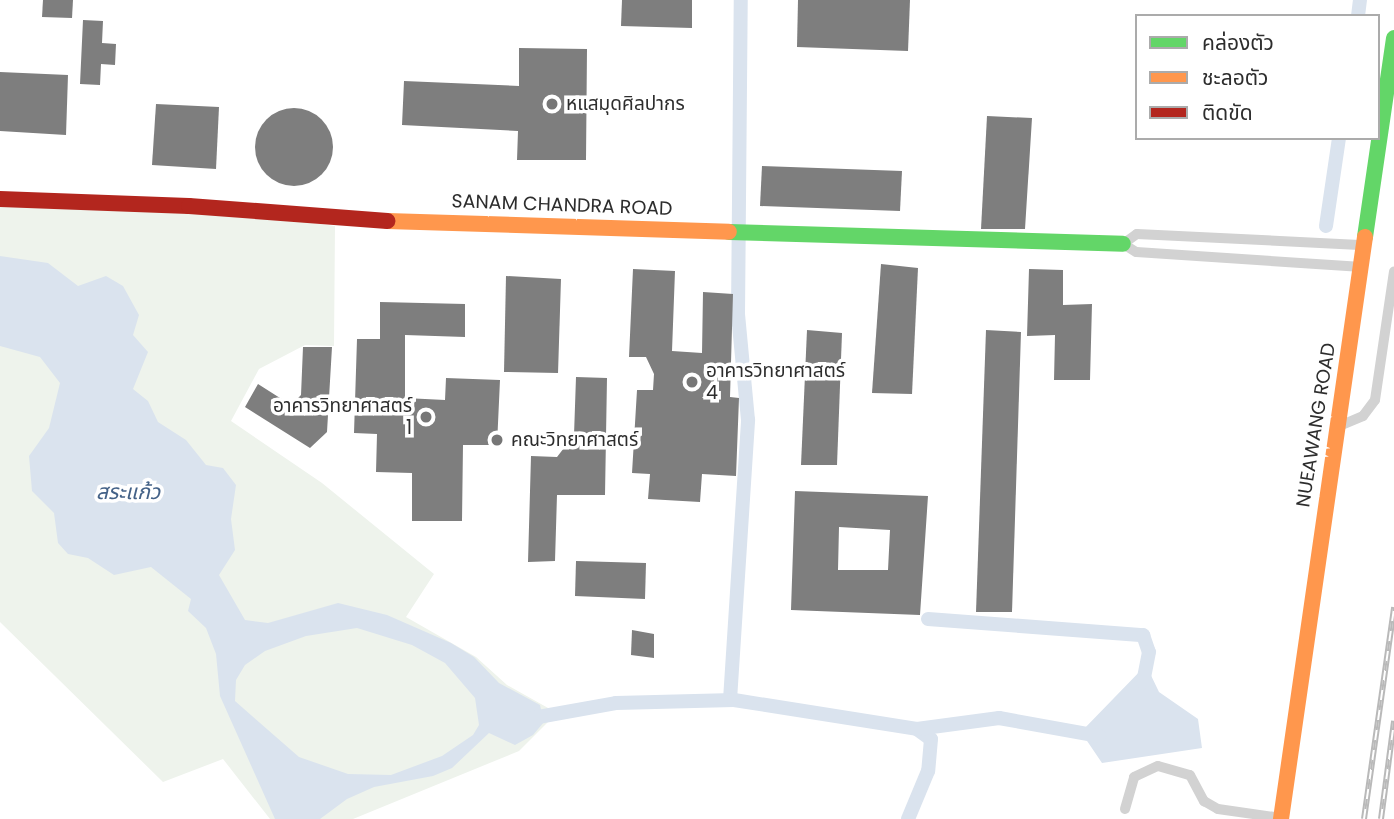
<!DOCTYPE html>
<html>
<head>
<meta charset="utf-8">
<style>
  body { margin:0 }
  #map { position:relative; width:1394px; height:819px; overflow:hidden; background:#fff; font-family:Poppins,"Noto Sans Thai",sans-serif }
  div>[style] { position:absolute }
  .green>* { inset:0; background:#eef3ec }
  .water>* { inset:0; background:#dae3ee }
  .canal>* { height:14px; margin:-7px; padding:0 7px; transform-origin:7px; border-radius:7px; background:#dae3ee }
  .building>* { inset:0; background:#7e7e7e }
  .round { border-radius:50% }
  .street>* { height:10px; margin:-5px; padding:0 5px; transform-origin:5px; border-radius:5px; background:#d2d2d2 }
  .fast>* { height:16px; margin:-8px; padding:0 8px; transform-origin:8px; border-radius:8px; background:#63d668 }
  .slow>* { height:16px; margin:-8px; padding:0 8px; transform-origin:8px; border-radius:8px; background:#ff974d }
  .jam>* { height:16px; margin:-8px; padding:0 8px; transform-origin:8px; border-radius:8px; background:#b3261e }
  .rail>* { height:6px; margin-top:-3px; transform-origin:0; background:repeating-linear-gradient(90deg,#fff 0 10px,#b9b9b9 0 20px); box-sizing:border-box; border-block:2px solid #b9b9b9 }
  .dots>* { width:19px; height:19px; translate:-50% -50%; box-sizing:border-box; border:4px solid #fff; border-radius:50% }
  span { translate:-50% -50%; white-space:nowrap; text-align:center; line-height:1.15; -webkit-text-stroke:7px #fff; paint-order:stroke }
  .poi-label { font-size:19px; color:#2d2d2d }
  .left { translate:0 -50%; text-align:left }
  .right { translate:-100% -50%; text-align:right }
  .street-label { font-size:19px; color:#2d2d2d }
  .water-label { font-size:21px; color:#436187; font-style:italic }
  .legend { position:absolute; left:1135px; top:14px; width:245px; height:126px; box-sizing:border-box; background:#fff; border:2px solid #ababab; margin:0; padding:9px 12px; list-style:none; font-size:21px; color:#2d2d2d }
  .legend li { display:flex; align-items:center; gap:14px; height:35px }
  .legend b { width:35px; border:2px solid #ababab }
</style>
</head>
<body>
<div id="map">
  <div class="green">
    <div style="clip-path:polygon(0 199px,189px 206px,335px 226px,334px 346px,305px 345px,259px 369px,231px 421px,322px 483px,434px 574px,406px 617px,476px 657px,507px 685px,557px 713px,519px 751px,353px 819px,270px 819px,223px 759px,163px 782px,0 622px)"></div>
  </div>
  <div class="water">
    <div style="clip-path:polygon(evenodd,0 256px,48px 263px,78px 286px,106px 276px,123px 286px,139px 315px,133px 335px,148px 352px,133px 389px,148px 401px,158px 422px,186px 440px,206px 465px,223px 468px,236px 485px,231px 519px,235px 550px,219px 575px,245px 620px,268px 623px,338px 603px,387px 615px,451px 643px,474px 657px,499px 683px,540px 705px,544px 722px,533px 735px,515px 745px,489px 733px,452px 768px,433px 776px,374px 787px,347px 799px,320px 819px,275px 819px,220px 696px,216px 654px,206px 628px,188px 611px,191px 599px,151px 567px,114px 575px,88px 558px,68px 554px,58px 543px,54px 513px,32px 491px,29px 456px,49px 428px,60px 383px,40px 357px,0 346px,0 256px,357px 628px,412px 645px,445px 663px,475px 698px,479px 725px,473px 735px,442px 756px,391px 775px,348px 774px,299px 757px,235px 701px,236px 680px,245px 665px,265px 651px,306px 636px,357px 628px)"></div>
    <div style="clip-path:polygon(1146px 665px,1159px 692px,1198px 719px,1202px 748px,1102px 763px,1081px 732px)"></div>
  </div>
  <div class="canal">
    <div style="left:1358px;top:16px;width:16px;rotate:-83deg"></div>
    <div style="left:1326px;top:226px;width:89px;rotate:-81.6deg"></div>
    <div style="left:928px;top:619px;width:216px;rotate:4.3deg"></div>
    <div style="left:1143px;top:635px;width:18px;rotate:71deg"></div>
    <div style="left:1149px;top:652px;width:31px;rotate:101deg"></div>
    <div style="left:730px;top:700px;width:281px;rotate:-86.3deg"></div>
    <div style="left:748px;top:420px;width:106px;rotate:-95.4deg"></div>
    <div style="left:738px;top:314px;width:314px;rotate:-89.5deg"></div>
    <div style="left:527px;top:719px;width:90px;rotate:-10.2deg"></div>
    <div style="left:616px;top:703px;width:118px;rotate:-1.5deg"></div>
    <div style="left:734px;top:700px;width:185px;rotate:9deg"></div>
    <div style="left:917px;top:729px;width:17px;rotate:36deg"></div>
    <div style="left:931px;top:739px;width:32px;rotate:95deg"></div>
    <div style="left:928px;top:771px;width:52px;rotate:112.6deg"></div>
    <div style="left:917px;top:729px;width:83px;rotate:-7.6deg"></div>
    <div style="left:999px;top:718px;width:102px;rotate:10.2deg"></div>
  </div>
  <div class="building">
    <div style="clip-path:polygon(43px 0,73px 0,72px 18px,42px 17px)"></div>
    <div style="clip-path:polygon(622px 0,692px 0,692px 28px,621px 26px)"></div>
    <div style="clip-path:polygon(798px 0,910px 0,908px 51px,797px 47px)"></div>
    <div style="clip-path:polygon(83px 20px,103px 21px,102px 43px,116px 44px,115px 65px,101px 64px,100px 85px,80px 84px)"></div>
    <div style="clip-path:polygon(519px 48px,587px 49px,586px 160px,517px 160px,518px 131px,402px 125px,404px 81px,519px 86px)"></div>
    <div style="clip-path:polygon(0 72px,68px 75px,66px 135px,0 131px)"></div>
    <div style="clip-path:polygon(156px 104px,219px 107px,216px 169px,152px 165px)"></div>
    <div class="round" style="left:255px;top:108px;width:78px;height:78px"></div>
    <div style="clip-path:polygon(987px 116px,1032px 118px,1025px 229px,981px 229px)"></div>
    <div style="clip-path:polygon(762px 166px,902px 171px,900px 211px,760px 206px)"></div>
    <div style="clip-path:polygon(881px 264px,918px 268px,912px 394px,872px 393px)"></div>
    <div style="clip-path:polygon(633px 269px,675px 271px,672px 351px,702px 353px,703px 292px,733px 294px,730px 397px,739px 398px,736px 476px,702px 474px,700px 502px,648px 499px,650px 474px,632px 473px,637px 390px,653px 390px,654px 374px,646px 357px,629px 357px)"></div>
    <div style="clip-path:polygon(1029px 269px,1063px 270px,1063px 305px,1092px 304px,1090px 380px,1054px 380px,1055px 335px,1027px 336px)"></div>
    <div style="clip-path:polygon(506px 276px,561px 279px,558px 373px,504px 372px)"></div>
    <div style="clip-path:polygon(380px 302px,465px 304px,465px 337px,405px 335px,405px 398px,445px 400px,446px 378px,500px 380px,497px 445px,463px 445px,462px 521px,412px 521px,412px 473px,376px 472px,377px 434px,354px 433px,357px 339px,380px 339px)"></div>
    <div style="clip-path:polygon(807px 330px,842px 333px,837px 465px,801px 465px)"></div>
    <div style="clip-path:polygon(986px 330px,1021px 332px,1012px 612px,976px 612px)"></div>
    <div style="clip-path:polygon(303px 347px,332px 347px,327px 432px,310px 448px,245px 407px,258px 384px,291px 405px,301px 395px)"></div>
    <div style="clip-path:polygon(576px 377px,607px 378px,605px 495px,557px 495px,555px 561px,528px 562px,531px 456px,557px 457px,574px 435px)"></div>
    <div style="clip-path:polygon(evenodd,795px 491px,928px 496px,920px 615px,791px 610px,795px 491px,839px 527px,890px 530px,888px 570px,838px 570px,839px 527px)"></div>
    <div style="clip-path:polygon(576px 561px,646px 563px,645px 599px,575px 596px)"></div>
    <div style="clip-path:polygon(632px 630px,654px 634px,654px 658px,631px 655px)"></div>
  </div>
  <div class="street">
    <div style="left:1362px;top:267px;width:226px;rotate:-176.2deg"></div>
    <div style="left:1136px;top:252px;width:15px;rotate:-148deg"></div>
    <div style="left:1123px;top:244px;width:17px;rotate:-36deg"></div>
    <div style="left:1137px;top:234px;width:228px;rotate:2.8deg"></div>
    <div style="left:1337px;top:427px;width:28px;rotate:-23deg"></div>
    <div style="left:1363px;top:416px;width:20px;rotate:-53deg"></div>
    <div style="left:1375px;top:400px;width:130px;rotate:-81.6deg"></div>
    <div style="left:1125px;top:809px;width:33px;rotate:-74deg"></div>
    <div style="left:1134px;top:777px;width:26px;rotate:-25deg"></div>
    <div style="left:1158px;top:766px;width:33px;rotate:16deg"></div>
    <div style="left:1190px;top:775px;width:30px;rotate:62deg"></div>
    <div style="left:1204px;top:801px;width:16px;rotate:30deg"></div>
    <div style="left:1218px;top:809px;width:64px;rotate:8.1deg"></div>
  </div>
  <div class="fast">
    <div style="left:729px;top:232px;width:394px;rotate:1.7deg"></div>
    <div style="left:1365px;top:237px;width:201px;rotate:-81.7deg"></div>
  </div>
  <div class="slow">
    <div style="left:387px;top:221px;width:342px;rotate:1.8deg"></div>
    <div style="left:1281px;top:819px;width:588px;rotate:-81.79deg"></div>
  </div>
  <div class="jam">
    <div style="left:0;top:199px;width:189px;rotate:2.1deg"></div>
    <div style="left:189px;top:206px;width:199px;rotate:4.3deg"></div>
  </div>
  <div class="rail">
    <div style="left:1364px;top:819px;width:214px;rotate:-81.9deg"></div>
    <div style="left:1381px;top:819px;width:99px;rotate:-82.4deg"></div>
  </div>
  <div class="dots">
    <div style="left:552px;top:104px;background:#767676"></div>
    <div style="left:692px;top:382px;background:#767676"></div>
    <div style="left:426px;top:417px;background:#767676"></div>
    <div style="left:497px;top:440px;background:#767676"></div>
  </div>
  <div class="poi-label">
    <span class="left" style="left:566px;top:104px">หแสมุดศิลปากร</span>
    <span class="left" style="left:706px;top:382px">อาคารวิทยาศาสตร์<br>4</span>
    <span class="right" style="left:412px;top:417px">อาคารวิทยาศาสตร์<br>1</span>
    <span class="left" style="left:511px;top:440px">คณะวิทยาศาสตร์</span>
  </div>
  <div class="street-label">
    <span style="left:562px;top:205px;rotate:2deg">SANAM CHANDRA ROAD</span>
    <span style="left:1316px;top:425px;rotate:-81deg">NUEAWANG ROAD</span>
  </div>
  <div class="water-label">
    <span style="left:128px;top:492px">สระแก้ว</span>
  </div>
  <ul class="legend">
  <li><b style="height:9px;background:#63d668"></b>คล่องตัว</li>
  <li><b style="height:9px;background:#ff974d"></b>ชะลอตัว</li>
  <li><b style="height:9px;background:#b3261e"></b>ติดขัด</li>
  </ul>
</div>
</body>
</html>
